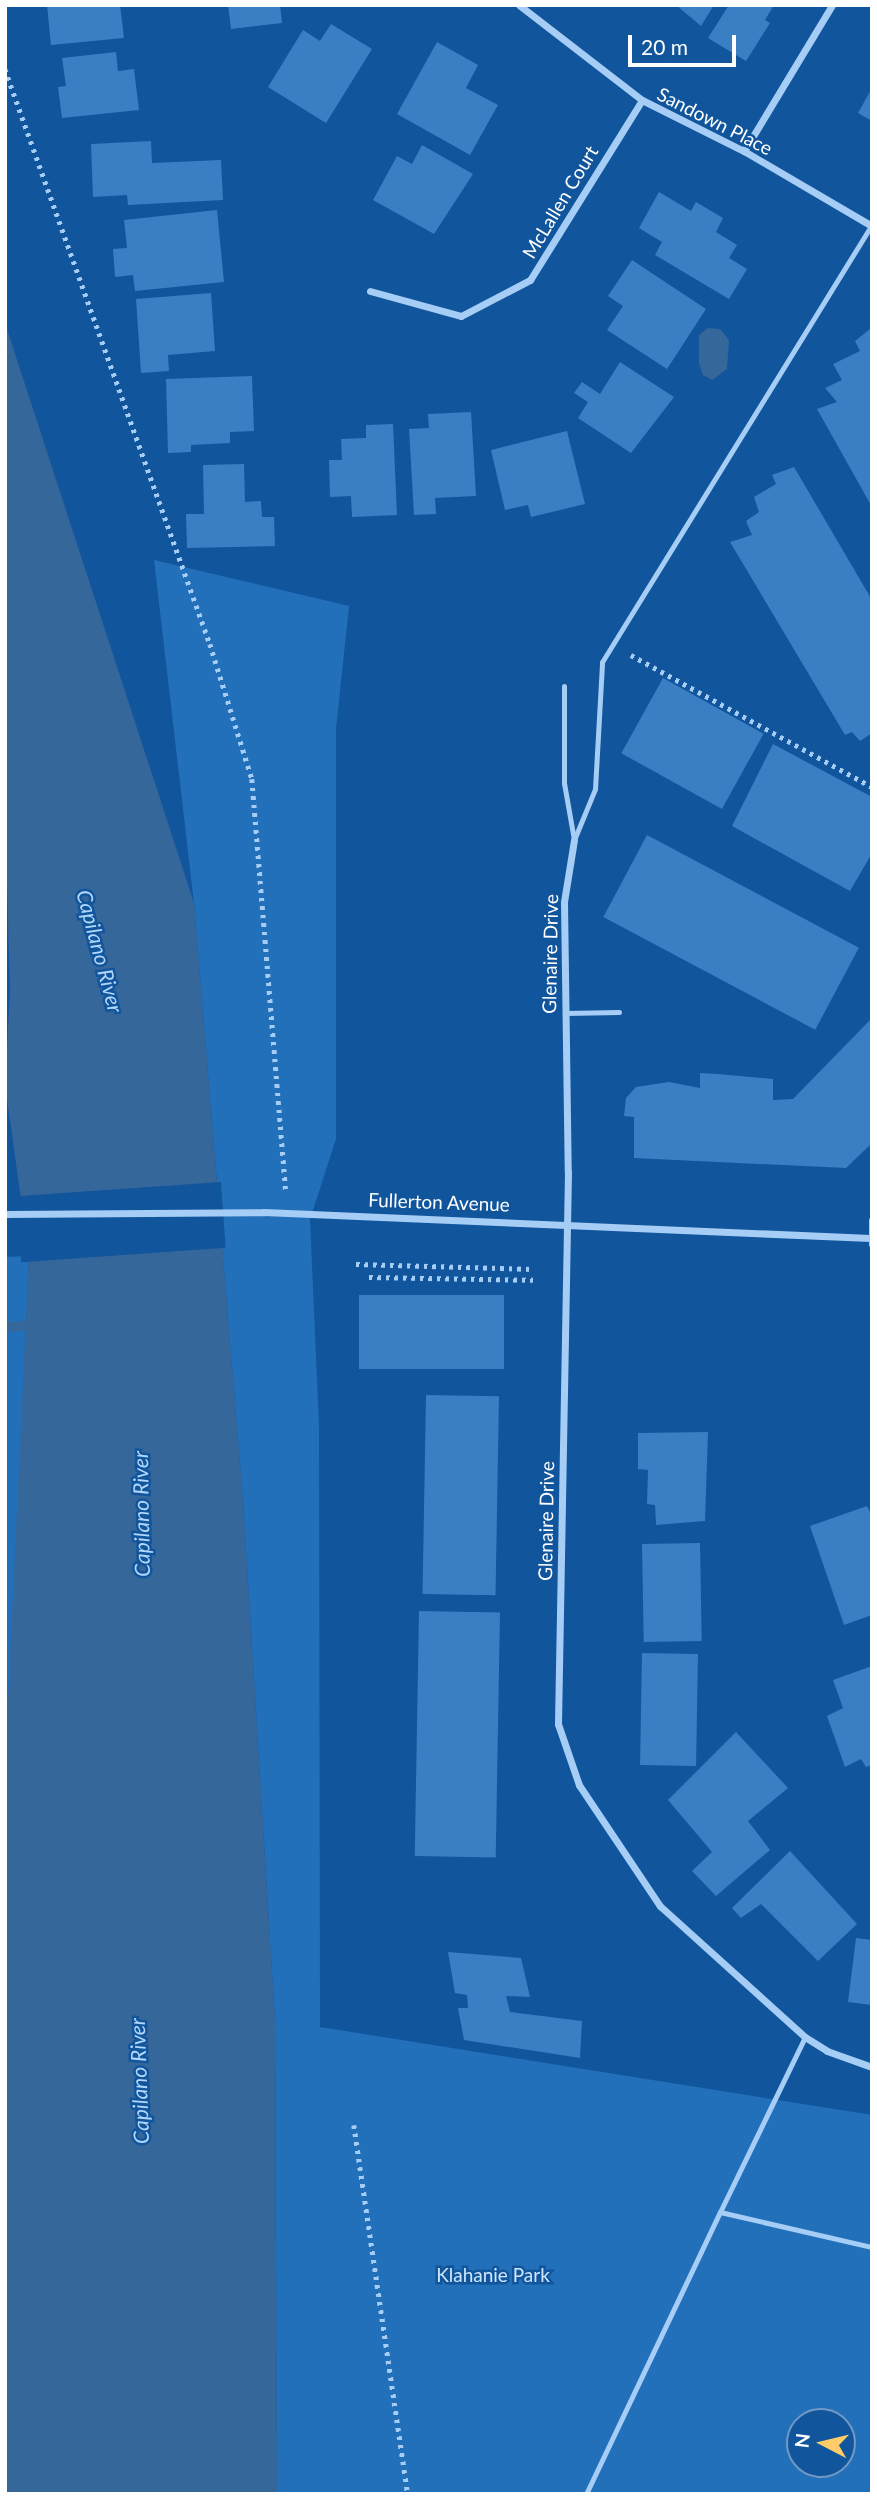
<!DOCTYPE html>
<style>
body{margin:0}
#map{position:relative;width:877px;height:2499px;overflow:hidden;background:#11559c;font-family:Lato,sans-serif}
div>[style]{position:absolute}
.green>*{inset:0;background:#2370ba}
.water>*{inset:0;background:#36679a}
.pier>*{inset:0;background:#11559c;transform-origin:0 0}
.stream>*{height:10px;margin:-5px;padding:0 5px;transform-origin:5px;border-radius:5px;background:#36679a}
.building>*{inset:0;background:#3a7fc3;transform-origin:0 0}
.path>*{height:4.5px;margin-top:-2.25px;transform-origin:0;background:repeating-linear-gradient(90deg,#a5cdf5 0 3.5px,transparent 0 8.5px)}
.lane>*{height:5px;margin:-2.5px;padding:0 2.5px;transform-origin:2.5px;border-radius:2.5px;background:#a5cdf5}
.street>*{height:7px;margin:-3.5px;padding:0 3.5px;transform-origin:3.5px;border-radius:3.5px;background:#a5cdf5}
span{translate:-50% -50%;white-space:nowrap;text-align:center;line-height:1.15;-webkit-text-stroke:5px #11559c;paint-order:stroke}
.street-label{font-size:19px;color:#fff}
.park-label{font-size:19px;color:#cee6fe}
.water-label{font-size:21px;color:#b2d7fb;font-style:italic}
.frame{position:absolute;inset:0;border:7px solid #fff;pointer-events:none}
.north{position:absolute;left:786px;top:2408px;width:70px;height:70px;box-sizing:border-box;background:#11559c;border:2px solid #7099c4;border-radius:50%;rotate:277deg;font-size:19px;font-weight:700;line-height:28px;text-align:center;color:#fff}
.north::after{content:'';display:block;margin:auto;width:24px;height:32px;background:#ffcc69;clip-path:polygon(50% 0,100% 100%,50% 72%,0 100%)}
.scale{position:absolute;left:628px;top:35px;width:108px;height:32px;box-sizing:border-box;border:4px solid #fff;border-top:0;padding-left:9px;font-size:21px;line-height:24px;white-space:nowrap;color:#fff;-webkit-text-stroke:5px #11559c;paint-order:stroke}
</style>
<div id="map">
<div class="green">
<div style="clip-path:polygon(evenodd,154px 560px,349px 606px,336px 729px,336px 1139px,310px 1219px,319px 1425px,320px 2027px,872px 2115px,872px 2494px,277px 2494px,275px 2021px,243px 1501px,194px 903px,154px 560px,800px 2422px,842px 2422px,842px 2464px,800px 2464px,800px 2422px)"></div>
<div style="clip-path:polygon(29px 1256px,13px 1638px,5px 1764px,5px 1257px)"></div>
</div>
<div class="water">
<div style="clip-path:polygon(5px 323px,194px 903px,243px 1501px,275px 2021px,277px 2494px,5px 2494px,5px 1764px,29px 1256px,5px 1085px,10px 991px,5px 814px)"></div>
<div style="clip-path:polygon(708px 328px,720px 329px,729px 340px,727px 369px,712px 380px,703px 375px,699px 363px,699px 335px)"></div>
</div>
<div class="pier">
<div style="left:221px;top:1182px;width:66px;height:205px;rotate:86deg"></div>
</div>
<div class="stream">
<div style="left:5px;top:1327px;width:32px;rotate:-4deg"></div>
</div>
<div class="building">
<div style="clip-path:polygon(47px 5px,120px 5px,124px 38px,51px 45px)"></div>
<div style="clip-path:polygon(228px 5px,280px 5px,282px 23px,231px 29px)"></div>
<div style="clip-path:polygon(676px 5px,714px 5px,701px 26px)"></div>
<div style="clip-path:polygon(729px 5px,774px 5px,765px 20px,770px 23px,746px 61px,708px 38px)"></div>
<div style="clip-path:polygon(331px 24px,372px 49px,326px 123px,268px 87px,303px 30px,320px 41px)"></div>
<div style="clip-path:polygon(437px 42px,478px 65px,466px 88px,498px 105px,470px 155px,397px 114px)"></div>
<div style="clip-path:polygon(116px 52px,118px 71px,134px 69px,139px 110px,62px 118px,58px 87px,66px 86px,62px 58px)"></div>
<div style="clip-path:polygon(872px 88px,872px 121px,858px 113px)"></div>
<div style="clip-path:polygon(151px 141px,152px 163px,221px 160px,223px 200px,128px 205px,127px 195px,93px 197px,91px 144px)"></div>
<div style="clip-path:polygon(422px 145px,473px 174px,434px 234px,373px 200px,397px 156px,412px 164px)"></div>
<div style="clip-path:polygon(659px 192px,691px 211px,696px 202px,723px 218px,716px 232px,737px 245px,729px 258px,747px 269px,729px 299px,655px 255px,662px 242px,639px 228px)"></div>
<div style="clip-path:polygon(217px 210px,224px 282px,135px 291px,133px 275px,115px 277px,113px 249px,127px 248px,124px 220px)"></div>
<div style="clip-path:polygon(632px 260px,706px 309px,667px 369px,607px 330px,623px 306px,608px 296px)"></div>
<div style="clip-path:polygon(211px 293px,215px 351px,168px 355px,169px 371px,141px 373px,136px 299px)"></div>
<div style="clip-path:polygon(870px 329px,872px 333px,872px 507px,817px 409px,837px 402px,825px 388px,842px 380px,833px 364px,860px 351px,855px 341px)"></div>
<div style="clip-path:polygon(620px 362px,674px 397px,631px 453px,578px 418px,588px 402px,574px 393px,582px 382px,600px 394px)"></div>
<div style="clip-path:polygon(252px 376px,254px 431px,230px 432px,230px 443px,191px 445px,191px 452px,168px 453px,166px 379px)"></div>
<div style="clip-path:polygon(471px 412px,476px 496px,435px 498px,436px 514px,414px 515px,409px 429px,429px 428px,428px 414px)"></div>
<div style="clip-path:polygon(393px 424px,397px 515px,352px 517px,351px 496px,330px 497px,329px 460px,342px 460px,341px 439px,366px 438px,366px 425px)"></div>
<div style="clip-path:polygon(567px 431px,585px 504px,531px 517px,528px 505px,505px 510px,491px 450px)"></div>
<div style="clip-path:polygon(244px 464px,245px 502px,261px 501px,262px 517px,274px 517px,275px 546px,187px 548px,186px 514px,204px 514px,203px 465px)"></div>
<div style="clip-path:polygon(794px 467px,872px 600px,872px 733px,860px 741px,852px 732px,845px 735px,730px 542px,752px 535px,746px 521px,759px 512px,754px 497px,776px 484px,772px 475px)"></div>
<div style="left:663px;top:678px;width:115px;height:86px;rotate:29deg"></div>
<div style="clip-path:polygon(773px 744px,872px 797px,872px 853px,850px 891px,732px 826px)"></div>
<div style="left:647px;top:835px;width:240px;height:93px;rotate:28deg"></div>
<div style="clip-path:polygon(872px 1018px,872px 1143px,846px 1168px,634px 1158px,634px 1117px,624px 1116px,626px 1098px,636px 1087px,669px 1082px,700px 1088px,700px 1073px,718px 1074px,773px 1079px,773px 1100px,793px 1099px)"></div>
<div style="left:359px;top:1295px;width:145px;height:74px"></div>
<div style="left:426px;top:1395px;width:73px;height:199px;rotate:1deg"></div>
<div style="clip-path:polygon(708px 1432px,705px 1521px,656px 1525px,655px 1505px,647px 1504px,648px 1470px,638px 1469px,638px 1433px)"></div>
<div style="clip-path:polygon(867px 1506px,872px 1516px,872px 1615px,844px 1625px,810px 1526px)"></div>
<div style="left:700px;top:1543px;width:98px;height:58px;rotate:89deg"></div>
<div style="left:419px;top:1611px;width:81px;height:245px;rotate:1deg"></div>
<div style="left:642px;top:1653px;width:56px;height:112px;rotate:1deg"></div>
<div style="clip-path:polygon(872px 1666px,872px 1765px,866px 1767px,861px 1759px,845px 1767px,827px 1716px,843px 1708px,833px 1680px)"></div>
<div style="clip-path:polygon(736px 1732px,788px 1788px,748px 1821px,770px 1850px,716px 1896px,692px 1871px,712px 1852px,668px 1800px)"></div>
<div style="clip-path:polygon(790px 1851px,857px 1924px,818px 1961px,761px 1904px,741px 1918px,732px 1908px)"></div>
<div style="clip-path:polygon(856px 1938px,872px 1940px,872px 2005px,848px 2002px)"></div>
<div style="clip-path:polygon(448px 1952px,521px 1958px,530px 1997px,506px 1996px,510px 2012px,582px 2021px,580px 2058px,464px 2040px,458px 2008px,468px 2008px,467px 1995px,455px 1993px)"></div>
</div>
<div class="path">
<div style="left:5px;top:69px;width:610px;rotate:70.38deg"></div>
<div style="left:210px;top:644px;width:141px;rotate:72.7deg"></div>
<div style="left:252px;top:779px;width:413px;rotate:85.3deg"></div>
<div style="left:631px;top:655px;width:275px;rotate:28.7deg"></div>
<div style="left:356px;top:1264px;width:177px;rotate:1.6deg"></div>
<div style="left:369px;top:1277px;width:164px;rotate:1deg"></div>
<div style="left:354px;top:2125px;width:373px;rotate:81.7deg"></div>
</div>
<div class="lane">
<div style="left:564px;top:686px;width:97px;rotate:90deg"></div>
<div style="left:564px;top:783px;width:58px;rotate:80deg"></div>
<div style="left:574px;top:840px;width:55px;rotate:-67.6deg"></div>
<div style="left:595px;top:789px;width:127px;rotate:-86.8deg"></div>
<div style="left:602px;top:662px;width:512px;rotate:-58.33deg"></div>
<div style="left:565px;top:1013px;width:54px;rotate:-1.1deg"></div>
<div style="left:720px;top:2212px;width:195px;rotate:-64.1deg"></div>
<div style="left:586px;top:2494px;width:312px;rotate:-64.6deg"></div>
<div style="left:720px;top:2212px;width:156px;rotate:13deg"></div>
</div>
<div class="street">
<div style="left:519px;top:5px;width:155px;rotate:37.7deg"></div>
<div style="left:642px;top:100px;width:114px;rotate:26.6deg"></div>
<div style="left:744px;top:151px;width:148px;rotate:30.4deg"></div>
<div style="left:744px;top:151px;width:170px;rotate:-58.9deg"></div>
<div style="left:370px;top:291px;width:94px;rotate:15.4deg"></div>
<div style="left:461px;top:316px;width:78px;rotate:-27.6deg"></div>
<div style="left:530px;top:280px;width:212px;rotate:-58.1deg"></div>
<div style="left:574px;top:840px;width:63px;rotate:99.2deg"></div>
<div style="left:564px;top:902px;width:270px;rotate:89.2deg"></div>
<div style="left:568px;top:1172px;width:552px;rotate:91.04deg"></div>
<div style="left:558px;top:1724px;width:65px;rotate:71deg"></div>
<div style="left:579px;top:1785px;width:146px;rotate:56.2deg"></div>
<div style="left:660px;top:1906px;width:195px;rotate:42.1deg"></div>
<div style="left:805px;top:2037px;width:26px;rotate:32deg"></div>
<div style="left:827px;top:2051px;width:48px;rotate:19.6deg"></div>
<div style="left:5px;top:1214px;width:259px;rotate:-0.4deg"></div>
<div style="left:264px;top:1212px;width:607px;rotate:2.46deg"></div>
<div style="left:872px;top:1220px;width:24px;rotate:90deg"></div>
</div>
<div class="street-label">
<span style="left:715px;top:121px;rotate:27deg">Sandown Place</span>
<span style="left:560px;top:202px;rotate:-59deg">McLallen Court</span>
<span style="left:550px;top:954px;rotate:-89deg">Glenaire Drive</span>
<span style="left:439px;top:1202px;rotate:2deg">Fullerton Avenue</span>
<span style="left:546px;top:1521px;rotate:-89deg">Glenaire Drive</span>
</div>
<div class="park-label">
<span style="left:493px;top:2275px">Klahanie Park</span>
</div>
<div class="water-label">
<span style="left:100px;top:951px;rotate:75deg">Capilano River</span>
<span style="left:141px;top:1514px;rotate:-91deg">Capilano River</span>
<span style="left:139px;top:2081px;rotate:-92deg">Capilano River</span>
</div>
<div class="frame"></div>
<div class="north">N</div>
<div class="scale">20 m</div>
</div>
